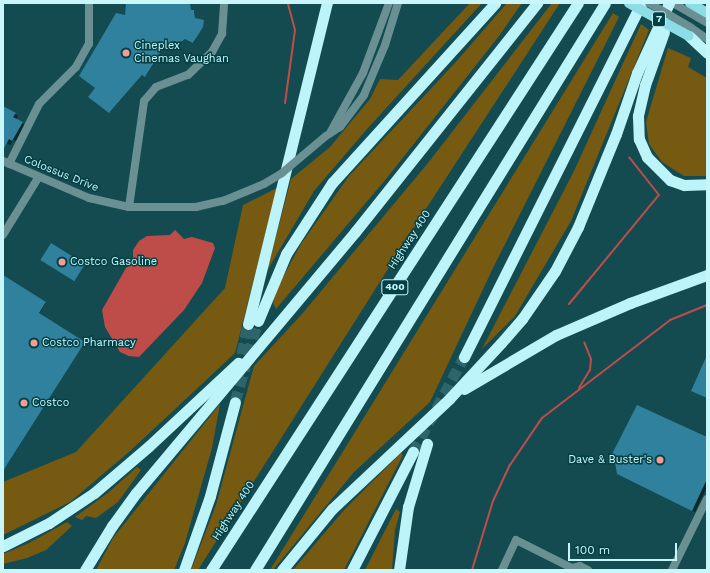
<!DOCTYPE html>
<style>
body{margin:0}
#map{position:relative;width:710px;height:573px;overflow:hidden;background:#134b50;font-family:"Work Sans",sans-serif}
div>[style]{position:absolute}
.green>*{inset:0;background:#775a12}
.water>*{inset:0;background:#be4d4a}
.shadow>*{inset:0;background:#0007}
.stream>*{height:2px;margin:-1px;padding:0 1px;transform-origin:1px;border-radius:1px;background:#be4d4a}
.building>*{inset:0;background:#30819d;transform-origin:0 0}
.highway-tunnel>*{height:11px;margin-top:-5.5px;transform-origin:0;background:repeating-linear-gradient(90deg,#2e656a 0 11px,transparent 0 16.5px)}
.minor>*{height:8px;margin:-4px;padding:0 4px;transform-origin:4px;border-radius:4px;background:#6a9094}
.major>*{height:10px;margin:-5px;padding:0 5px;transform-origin:5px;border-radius:5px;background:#8cdde6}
.highway>*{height:11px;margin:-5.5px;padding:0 5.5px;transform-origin:5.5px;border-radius:5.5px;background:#bdf4fa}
.minor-bridge>*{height:8px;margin:-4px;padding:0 4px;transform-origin:4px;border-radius:4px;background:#6a9094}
.major-bridge>*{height:10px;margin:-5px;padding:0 5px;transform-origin:5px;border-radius:5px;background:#8cdde6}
.dots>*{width:11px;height:11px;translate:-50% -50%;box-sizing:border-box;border:2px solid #034045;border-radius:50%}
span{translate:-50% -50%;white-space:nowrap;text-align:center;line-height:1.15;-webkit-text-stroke:3px #034045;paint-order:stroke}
.shield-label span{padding:1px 3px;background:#034045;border:1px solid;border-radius:3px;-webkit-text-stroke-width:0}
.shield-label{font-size:10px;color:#c9f6fb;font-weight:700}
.poi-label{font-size:11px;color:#c9f6fb}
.left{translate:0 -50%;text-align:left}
.right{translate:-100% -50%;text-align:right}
.street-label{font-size:11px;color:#c9f6fb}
.frame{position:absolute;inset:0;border:4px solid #c9f6fb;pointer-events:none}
.scale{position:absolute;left:568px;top:543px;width:109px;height:18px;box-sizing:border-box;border:2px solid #c9f6fb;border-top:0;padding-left:5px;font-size:12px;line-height:14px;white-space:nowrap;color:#c9f6fb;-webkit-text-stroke:3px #034045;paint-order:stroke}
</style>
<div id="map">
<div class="green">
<div style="clip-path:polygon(470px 3px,482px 3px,367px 129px,314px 191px,267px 271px,291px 179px,330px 147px,370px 99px,380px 79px,398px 80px)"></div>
<div style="clip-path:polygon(507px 3px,522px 3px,499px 36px,386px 179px,276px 309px,273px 303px,278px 286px,301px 244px,349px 176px,455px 63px)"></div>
<div style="clip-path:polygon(552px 3px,560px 3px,422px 215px,198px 570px,191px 570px,216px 505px,254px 366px,302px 314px,428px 163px)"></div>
<div style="clip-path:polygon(613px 13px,619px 17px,493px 268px,430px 402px,354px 472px,273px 570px,270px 570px)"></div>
<div style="clip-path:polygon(641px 24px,649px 30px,571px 221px,515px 316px,482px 349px,574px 171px)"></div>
<div style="clip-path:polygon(668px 48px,691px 58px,688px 67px,707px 78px,707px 175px,705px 176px,684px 176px,662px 162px,649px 144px,646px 122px)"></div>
<div style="clip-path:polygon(277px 188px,235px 353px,130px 451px,70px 502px,3px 535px,3px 482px,76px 452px,225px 288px,243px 205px)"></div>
<div style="clip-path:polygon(220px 404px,212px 448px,185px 543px,174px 570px,96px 570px,113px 538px)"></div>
<div style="clip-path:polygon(401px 453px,403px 455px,344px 570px,293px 570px,344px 510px)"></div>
<div style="clip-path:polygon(137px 467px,141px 470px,118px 502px,96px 518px,86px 516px,82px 520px,75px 517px,109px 492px)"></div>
<div style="clip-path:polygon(396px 509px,400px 512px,395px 530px,392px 570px,365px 570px)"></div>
<div style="clip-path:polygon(67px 522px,72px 526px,46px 550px,27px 558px,3px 564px,3px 554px,29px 543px)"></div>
</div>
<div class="water">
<div style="clip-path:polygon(175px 230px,184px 239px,192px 237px,213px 243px,215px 248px,202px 283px,184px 310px,139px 357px,129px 356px,120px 352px,105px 327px,102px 310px,126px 268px,133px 262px,133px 250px,139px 241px,147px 236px,170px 235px)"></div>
</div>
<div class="shadow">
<div style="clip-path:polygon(128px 3px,189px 3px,191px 11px,195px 12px,195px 19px,204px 21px,194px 43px,186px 38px,179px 45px,176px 41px,165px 45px,146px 76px,143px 74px,110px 112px,96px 87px,125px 16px)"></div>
<div style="clip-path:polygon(3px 107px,18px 116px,16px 119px,25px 125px,16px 141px,13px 140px,10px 145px,3px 141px)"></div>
<div style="clip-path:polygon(3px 276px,46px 303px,39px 314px,84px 343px,7px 465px,3px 463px)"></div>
<div style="clip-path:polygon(707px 438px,707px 487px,695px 512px,621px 475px,616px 461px)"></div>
</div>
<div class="stream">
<div style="left:285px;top:103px;width:74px;rotate:-82.2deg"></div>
<div style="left:295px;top:30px;width:28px;rotate:-105deg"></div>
<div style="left:569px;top:304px;width:141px;rotate:-50.5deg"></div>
<div style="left:659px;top:195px;width:48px;rotate:-128.3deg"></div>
<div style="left:579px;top:388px;width:21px;rotate:-59deg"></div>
<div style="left:590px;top:370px;width:11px;rotate:-85deg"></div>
<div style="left:591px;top:359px;width:18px;rotate:-112deg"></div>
<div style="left:472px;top:570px;width:72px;rotate:-73.1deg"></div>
<div style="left:493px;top:501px;width:40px;rotate:-65deg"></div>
<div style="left:510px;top:465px;width:57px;rotate:-55.8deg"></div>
<div style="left:542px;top:418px;width:161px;rotate:-37.4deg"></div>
<div style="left:670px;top:320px;width:40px;rotate:-22deg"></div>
</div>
<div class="building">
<div style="clip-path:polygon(126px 3px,190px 3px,191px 10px,194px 10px,195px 18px,204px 20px,203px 27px,193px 43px,185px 39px,178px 45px,175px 41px,165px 45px,145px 77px,142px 75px,109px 113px,88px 97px,95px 88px,79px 76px,116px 13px,125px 15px)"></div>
<div style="clip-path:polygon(3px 106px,16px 113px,13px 117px,23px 122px,12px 141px,9px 139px,3px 150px)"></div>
<div style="left:51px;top:243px;width:40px;height:20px;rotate:32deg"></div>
<div style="clip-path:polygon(3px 275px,46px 302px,39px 313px,85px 342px,3px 471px)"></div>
<div style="clip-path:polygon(707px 355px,707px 398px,691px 391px)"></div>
<div style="clip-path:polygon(637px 405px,707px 437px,707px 479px,692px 511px,617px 474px,615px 462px,610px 458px)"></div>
</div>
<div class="highway-tunnel">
<div style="left:242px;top:354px;width:31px;rotate:-79deg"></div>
<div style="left:235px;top:402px;width:84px;rotate:-74.1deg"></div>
<div style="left:413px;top:452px;width:108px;rotate:-61.8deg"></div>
</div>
<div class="minor">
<div style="left:673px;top:3px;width:39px;rotate:30deg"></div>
<div style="left:690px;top:27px;width:21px;rotate:35deg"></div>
<div style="left:330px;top:133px;width:68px;rotate:-61.2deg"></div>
<div style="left:363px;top:73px;width:75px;rotate:-69.6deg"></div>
<div style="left:326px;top:136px;width:17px;rotate:-33deg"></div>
<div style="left:340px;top:127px;width:40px;rotate:-53deg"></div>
<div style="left:364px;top:95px;width:54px;rotate:-67.2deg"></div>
<div style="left:385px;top:45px;width:44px;rotate:-72.8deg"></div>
<div style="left:3px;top:161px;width:94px;rotate:23.3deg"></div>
<div style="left:89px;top:198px;width:41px;rotate:12.7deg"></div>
<div style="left:129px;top:207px;width:67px"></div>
<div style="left:196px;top:207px;width:28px;rotate:-13deg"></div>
<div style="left:223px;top:201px;width:44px;rotate:-22.5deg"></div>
<div style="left:9px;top:164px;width:67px;rotate:-63.4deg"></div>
<div style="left:39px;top:104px;width:52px;rotate:-45deg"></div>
<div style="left:76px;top:67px;width:26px;rotate:-61deg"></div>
<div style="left:89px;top:44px;width:41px;rotate:-90deg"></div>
<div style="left:129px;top:207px;width:107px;rotate:-81.9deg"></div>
<div style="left:144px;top:101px;width:18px;rotate:-49deg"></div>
<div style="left:156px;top:87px;width:34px;rotate:-21deg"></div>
<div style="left:188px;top:75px;width:33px;rotate:-44deg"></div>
<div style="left:212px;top:52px;width:21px;rotate:-61deg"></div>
<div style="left:222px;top:34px;width:31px;rotate:-86deg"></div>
<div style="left:3px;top:235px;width:67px;rotate:-58.4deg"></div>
<div style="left:502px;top:570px;width:33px;rotate:-65deg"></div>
<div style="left:516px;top:540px;width:63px;rotate:26.6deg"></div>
<div style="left:572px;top:568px;width:8px;rotate:-14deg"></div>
<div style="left:580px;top:566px;width:9px;rotate:27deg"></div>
<div style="left:672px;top:570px;width:79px;rotate:-63.8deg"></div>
</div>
<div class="major">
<div style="left:690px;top:3px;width:20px;rotate:30deg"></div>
</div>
<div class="highway">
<div style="left:664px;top:32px;width:56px;rotate:109.7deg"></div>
<div style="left:645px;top:85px;width:32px;rotate:103deg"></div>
<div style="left:638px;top:116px;width:23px;rotate:88deg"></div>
<div style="left:639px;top:139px;width:20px;rotate:66deg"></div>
<div style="left:647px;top:157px;width:33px;rotate:45deg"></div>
<div style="left:670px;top:180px;width:15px;rotate:20deg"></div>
<div style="left:684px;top:185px;width:23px;rotate:-2deg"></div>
<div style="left:689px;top:36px;width:25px;rotate:43deg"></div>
<div style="left:258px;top:321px;width:73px;rotate:-67.3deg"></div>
<div style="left:286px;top:254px;width:85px;rotate:-57.1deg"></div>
<div style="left:332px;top:183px;width:243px;rotate:-47.8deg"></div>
<div style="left:248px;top:324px;width:331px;rotate:-76.2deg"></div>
<div style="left:464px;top:357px;width:396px;rotate:-63.4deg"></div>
<div style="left:464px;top:389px;width:107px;rotate:-30.4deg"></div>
<div style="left:556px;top:335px;width:81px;rotate:-23.4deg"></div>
<div style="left:630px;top:303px;width:82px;rotate:-20deg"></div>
<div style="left:3px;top:546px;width:51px;rotate:-26.6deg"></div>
<div style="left:49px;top:523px;width:54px;rotate:-33.7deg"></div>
<div style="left:94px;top:493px;width:72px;rotate:-40.5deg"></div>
<div style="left:149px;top:446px;width:122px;rotate:-43deg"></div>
<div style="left:85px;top:570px;width:52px;rotate:-58.5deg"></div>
<div style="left:112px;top:526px;width:41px;rotate:-54deg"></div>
<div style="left:136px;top:493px;width:341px;rotate:-50deg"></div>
<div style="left:355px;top:232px;width:293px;rotate:-51.5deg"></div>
<div style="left:184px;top:570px;width:78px;rotate:-70.6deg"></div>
<div style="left:210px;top:496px;width:97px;rotate:-75.1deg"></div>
<div style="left:211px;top:570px;width:675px;rotate:-57.09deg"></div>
<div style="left:255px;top:570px;width:666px;rotate:-58.31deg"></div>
<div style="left:282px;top:570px;width:79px;rotate:-50.7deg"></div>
<div style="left:332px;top:509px;width:161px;rotate:-43.2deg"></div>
<div style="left:449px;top:399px;width:76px;rotate:-47.1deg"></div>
<div style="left:501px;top:343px;width:32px;rotate:-49deg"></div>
<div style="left:522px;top:319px;width:58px;rotate:-55.5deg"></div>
<div style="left:555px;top:271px;width:50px;rotate:-62.4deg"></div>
<div style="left:578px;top:227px;width:100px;rotate:-67.8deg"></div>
<div style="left:616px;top:134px;width:65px;rotate:-71deg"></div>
<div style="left:637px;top:73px;width:77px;rotate:-65.4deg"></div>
<div style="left:352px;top:570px;width:133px;rotate:-62.7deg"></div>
<div style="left:399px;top:570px;width:64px;rotate:-81.9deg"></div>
<div style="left:408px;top:507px;width:66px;rotate:-73.2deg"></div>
</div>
<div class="minor-bridge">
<div style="left:649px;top:3px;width:48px;rotate:30.3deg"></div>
<div style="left:264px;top:184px;width:21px;rotate:-31deg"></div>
<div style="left:282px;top:173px;width:57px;rotate:-40.1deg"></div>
</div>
<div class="major-bridge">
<div style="left:629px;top:3px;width:68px;rotate:28.8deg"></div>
</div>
<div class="dots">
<div style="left:126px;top:53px;background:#f59c95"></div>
<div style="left:62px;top:262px;background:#f59c95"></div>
<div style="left:34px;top:343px;background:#f59c95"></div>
<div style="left:24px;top:403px;background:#f59c95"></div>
<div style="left:660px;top:460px;background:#f59c95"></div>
</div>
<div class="shield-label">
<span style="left:659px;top:19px">7</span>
<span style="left:395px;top:287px">400</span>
</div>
<div class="poi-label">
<span class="left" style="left:134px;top:53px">Cineplex<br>Cinemas Vaughan</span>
<span class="left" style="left:70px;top:262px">Costco Gasoline</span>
<span class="left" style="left:42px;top:343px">Costco Pharmacy</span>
<span class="left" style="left:32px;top:403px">Costco</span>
<span class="right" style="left:652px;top:460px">Dave &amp; Buster's</span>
</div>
<div class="street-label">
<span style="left:61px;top:174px;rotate:22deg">Colossus Drive</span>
<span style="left:410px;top:240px;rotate:-57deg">Highway 400</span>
<span style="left:234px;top:511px;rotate:-57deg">Highway 400</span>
</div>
<div class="frame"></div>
<div class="scale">100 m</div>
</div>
